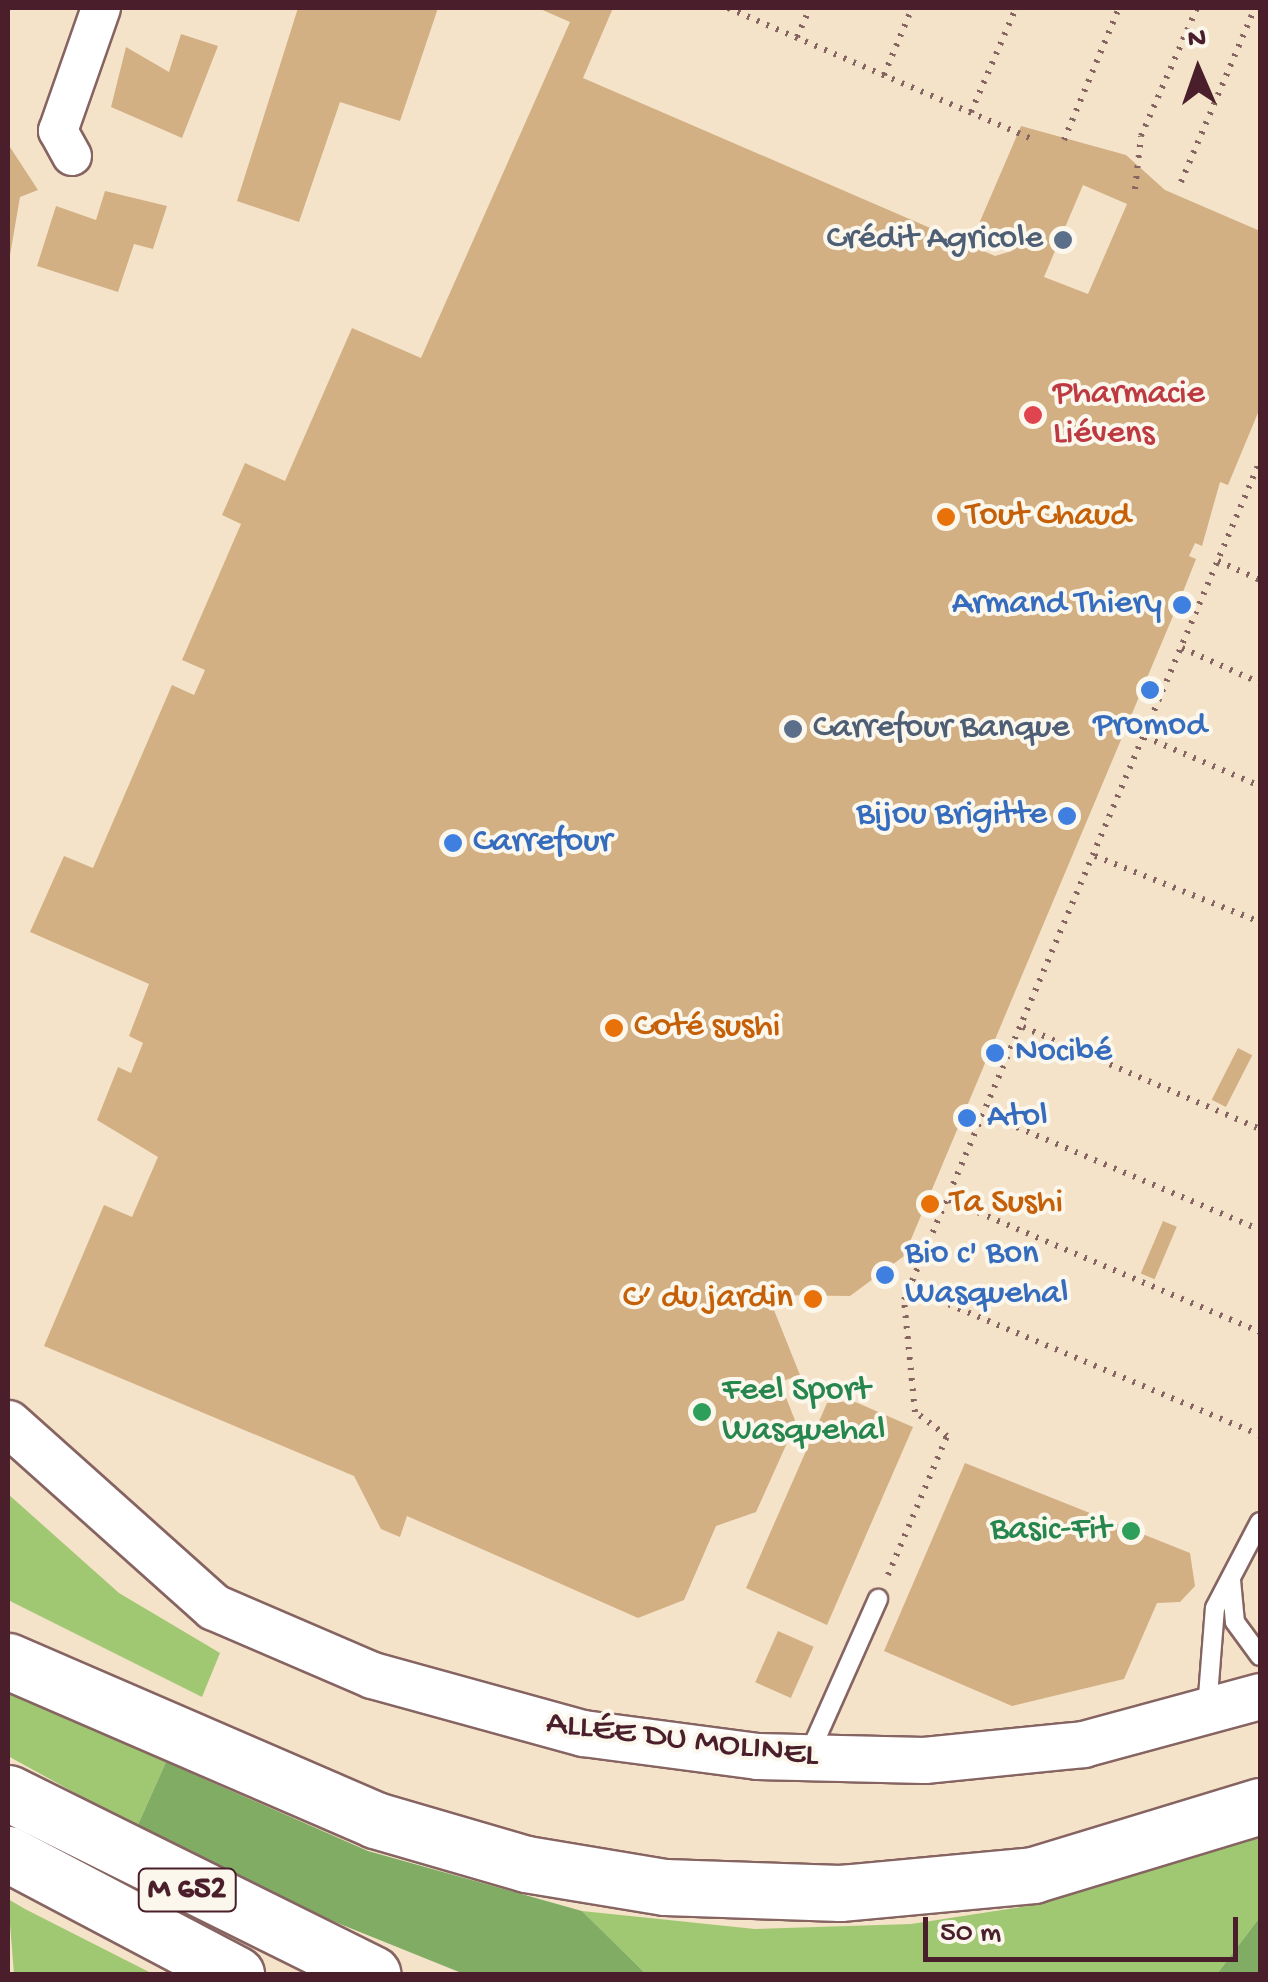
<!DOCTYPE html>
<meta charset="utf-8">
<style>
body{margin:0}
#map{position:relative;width:1268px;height:1982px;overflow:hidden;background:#f5e3c9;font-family:"Gochi Hand",sans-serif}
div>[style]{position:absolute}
.green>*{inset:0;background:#a0c772}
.forest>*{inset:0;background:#80ac64}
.building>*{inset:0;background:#d2b084;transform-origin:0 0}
.path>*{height:6px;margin-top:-3px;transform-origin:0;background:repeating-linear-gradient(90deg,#866462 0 2.5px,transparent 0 10.5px)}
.roads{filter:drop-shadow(2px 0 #866462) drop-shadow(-2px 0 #866462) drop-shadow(0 2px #866462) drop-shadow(0 -2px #866462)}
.service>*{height:18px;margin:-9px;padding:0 9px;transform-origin:9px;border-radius:9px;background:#fff}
.minor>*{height:38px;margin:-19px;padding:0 19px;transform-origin:19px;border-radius:19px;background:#fff}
.tertiary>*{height:45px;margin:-22.5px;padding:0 22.5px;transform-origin:22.5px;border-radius:22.5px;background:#fff}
.trunk>*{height:55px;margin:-27.5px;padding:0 27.5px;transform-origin:27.5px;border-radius:27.5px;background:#fff}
.dots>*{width:28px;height:28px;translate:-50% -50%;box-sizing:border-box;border:5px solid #fbf7ec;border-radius:50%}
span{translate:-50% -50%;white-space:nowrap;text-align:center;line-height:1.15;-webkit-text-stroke:8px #fbf7ec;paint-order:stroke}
.shield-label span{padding:2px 8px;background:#fbf7ec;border:2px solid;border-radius:8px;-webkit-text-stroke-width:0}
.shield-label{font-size:32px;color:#4a1f2b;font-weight:700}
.service-label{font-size:35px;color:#4e5e75}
.right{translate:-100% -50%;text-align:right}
.left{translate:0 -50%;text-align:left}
.health-label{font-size:35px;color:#be3a42}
.food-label{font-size:35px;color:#c56008}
.shop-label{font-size:35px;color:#366cbe}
.leisure-label{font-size:35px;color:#27864d}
.street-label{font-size:35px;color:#4a1f2b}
.frame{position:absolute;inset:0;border:10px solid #4a1f2b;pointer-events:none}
.north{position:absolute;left:1148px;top:20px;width:100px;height:100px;-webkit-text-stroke:8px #fbf7ec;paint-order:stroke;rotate:358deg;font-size:28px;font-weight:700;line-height:40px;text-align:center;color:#4a1f2b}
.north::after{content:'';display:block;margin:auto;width:35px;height:45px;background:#4a1f2b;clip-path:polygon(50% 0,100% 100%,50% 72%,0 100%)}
.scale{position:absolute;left:923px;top:1917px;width:315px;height:45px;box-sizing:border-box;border:5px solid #4a1f2b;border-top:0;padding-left:12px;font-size:30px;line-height:35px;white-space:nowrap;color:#4a1f2b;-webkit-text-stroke:8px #fbf7ec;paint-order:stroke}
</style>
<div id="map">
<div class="green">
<div style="clip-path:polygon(8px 1494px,119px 1593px,220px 1653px,202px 1697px,8px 1600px)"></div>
<div style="clip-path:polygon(8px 1688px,166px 1762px,137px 1827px,8px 1756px)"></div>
<div style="clip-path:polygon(1260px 1834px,1260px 1917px,1217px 1974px,646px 1974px,582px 1911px,755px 1929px,911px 1924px,1034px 1905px)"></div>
<div style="clip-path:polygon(8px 1899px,25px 1909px,153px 1974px,14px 1974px)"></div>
</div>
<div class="forest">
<div style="clip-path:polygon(166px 1762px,368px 1851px,582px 1911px,646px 1974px,464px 1974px,288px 1903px,137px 1827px)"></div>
<div style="clip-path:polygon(1260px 1917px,1260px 1974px,1217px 1974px)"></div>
</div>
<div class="building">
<div style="clip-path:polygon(298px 8px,438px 8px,400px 121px,340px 102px,299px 222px,237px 201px)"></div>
<div style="clip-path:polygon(evenodd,538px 8px,613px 8px,583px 78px,995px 256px,1012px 251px,978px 226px,1021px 126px,1126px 155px,1165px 190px,1260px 231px,1260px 408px,1228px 485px,1220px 482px,1202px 546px,1195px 543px,1189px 556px,1196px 559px,1181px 597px,904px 1256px,850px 1296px,768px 1295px,800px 1375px,780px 1382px,796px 1423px,756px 1512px,716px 1526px,684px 1600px,638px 1618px,407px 1516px,400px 1537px,381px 1529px,354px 1476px,44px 1346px,104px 1205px,132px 1217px,158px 1157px,97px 1120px,118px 1067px,131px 1073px,143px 1043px,129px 1036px,149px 984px,30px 932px,64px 856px,93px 868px,172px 685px,194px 695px,205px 670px,182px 660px,241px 524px,222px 515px,245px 463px,285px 481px,352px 328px,421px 358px,570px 22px,538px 8px,1083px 185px,1127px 204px,1088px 294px,1044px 277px,1083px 185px)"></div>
<div style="clip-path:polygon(181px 34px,218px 46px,182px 138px,111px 107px,126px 47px,169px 72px)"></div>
<div style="clip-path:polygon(8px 144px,38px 190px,20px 197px,8px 267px)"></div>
<div style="clip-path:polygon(105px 191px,167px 206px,153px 249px,134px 244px,118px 292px,37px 266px,56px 206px,96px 220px)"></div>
<div style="left:1238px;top:1048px;width:16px;height:58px;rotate:27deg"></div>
<div style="left:1163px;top:1221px;width:15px;height:57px;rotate:23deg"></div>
<div style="clip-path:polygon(853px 1401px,913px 1427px,827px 1625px,746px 1588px,827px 1403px)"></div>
<div style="clip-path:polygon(965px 1463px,1190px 1553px,1195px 1586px,1180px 1602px,1157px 1603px,1124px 1679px,1012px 1706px,884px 1651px)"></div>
<div style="left:778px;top:1631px;width:39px;height:56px;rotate:24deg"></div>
</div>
<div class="path">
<div style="left:728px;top:8px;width:329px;rotate:23.3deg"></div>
<div style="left:797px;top:37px;width:32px;rotate:-66deg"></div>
<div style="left:884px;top:75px;width:73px;rotate:-67.3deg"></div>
<div style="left:971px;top:112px;width:113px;rotate:-66.6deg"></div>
<div style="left:1064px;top:140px;width:143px;rotate:-67.4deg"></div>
<div style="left:1181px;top:182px;width:189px;rotate:-67deg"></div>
<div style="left:1135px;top:189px;width:53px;rotate:-83.5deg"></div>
<div style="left:1141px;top:136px;width:140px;rotate:-66.4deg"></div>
<div style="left:1218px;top:561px;width:46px;rotate:24.3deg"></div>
<div style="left:1182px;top:648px;width:85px;rotate:24.2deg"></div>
<div style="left:1145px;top:737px;width:125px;rotate:23.1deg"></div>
<div style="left:1095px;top:856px;width:178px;rotate:21.8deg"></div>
<div style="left:1023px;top:1027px;width:258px;rotate:23.3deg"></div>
<div style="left:988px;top:1115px;width:295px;rotate:22.9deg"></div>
<div style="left:949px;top:1200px;width:338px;rotate:23deg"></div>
<div style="left:910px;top:1288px;width:380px;rotate:22.8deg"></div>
<div style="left:888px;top:1575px;width:151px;rotate:-67deg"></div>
<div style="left:947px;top:1436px;width:40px;rotate:-143deg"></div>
<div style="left:915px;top:1412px;width:113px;rotate:-95.6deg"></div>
<div style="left:904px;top:1300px;width:911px;rotate:-67.01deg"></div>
</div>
<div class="roads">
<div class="service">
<div style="left:1231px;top:1580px;width:42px;rotate:84.6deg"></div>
<div style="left:1235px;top:1622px;width:42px;rotate:53.7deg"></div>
<div style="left:1207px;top:1709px;width:101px;rotate:-85.5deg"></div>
<div style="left:1215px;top:1608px;width:97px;rotate:-62.4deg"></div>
<div style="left:809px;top:1754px;width:170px;rotate:-66deg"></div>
</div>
<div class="minor">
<div style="left:72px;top:156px;width:29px;rotate:-119deg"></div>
<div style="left:58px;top:131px;width:130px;rotate:-70.7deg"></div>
</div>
<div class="tertiary">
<div style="left:8px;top:1423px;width:276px;rotate:41.8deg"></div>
<div style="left:214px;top:1607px;width:172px;rotate:23.3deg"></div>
<div style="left:372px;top:1675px;width:219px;rotate:15.4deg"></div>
<div style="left:583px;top:1733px;width:176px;rotate:7.5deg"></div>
<div style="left:757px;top:1756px;width:167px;rotate:1.4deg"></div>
<div style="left:924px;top:1760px;width:160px;rotate:-5.7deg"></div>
<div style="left:1083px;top:1744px;width:183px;rotate:-15.2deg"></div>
</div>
<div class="trunk">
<div style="left:8px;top:1661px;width:400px;rotate:23.4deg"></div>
<div style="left:375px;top:1820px;width:157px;rotate:16.2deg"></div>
<div style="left:526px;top:1864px;width:141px;rotate:9.4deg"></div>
<div style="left:665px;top:1887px;width:175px;rotate:2deg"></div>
<div style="left:840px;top:1893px;width:194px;rotate:-5.3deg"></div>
<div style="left:1033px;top:1875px;width:237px;rotate:-16.9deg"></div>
<div style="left:8px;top:1793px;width:407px;rotate:26.4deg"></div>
<div style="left:8px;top:1854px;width:258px;rotate:27.8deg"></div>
</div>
</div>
<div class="dots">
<div style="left:1063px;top:240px;background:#5c6f8a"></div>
<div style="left:1033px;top:415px;background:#e0444e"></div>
<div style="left:946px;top:517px;background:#e8710a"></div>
<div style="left:1182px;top:605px;background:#3f7fe0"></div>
<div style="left:1150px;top:690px;background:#3f7fe0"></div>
<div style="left:793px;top:729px;background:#5c6f8a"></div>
<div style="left:1067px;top:816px;background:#3f7fe0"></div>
<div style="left:453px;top:843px;background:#3f7fe0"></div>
<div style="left:614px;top:1028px;background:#e8710a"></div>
<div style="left:995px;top:1053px;background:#3f7fe0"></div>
<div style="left:967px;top:1118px;background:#3f7fe0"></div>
<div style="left:930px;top:1204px;background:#e8710a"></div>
<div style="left:885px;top:1275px;background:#3f7fe0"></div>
<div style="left:813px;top:1299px;background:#e8710a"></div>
<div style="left:702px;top:1412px;background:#2e9e5b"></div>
<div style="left:1131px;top:1531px;background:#2e9e5b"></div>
</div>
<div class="shield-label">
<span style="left:187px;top:1890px">M 652</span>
</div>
<div class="service-label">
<span class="right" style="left:1043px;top:240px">Crédit Agricole</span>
<span class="left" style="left:813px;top:729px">Carrefour Banque</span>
</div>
<div class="health-label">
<span class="left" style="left:1053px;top:415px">Pharmacie<br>Liévens</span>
</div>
<div class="food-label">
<span class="left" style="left:966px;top:517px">Tout Chaud</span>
<span class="left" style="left:634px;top:1028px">Coté sushi</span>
<span class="left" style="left:950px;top:1204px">Ta Sushi</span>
<span class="right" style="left:793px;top:1299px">C’ du jardin</span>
</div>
<div class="shop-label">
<span class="right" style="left:1162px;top:605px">Armand Thiery</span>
<span style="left:1150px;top:727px">Promod</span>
<span class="right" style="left:1047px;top:816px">Bijou Brigitte</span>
<span class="left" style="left:473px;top:843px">Carrefour</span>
<span class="left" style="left:1015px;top:1053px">Nocibé</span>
<span class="left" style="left:987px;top:1118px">Atol</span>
<span class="left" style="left:905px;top:1275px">Bio c' Bon<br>Wasquehal</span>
</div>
<div class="leisure-label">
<span class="left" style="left:722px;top:1412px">Feel Sport<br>Wasquehal</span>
<span class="right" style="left:1111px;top:1531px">Basic-Fit</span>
</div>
<div class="street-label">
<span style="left:682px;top:1741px;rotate:7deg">ALLÉE DU MOLINEL</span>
</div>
<div class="frame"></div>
<div class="north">N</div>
<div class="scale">50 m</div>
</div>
